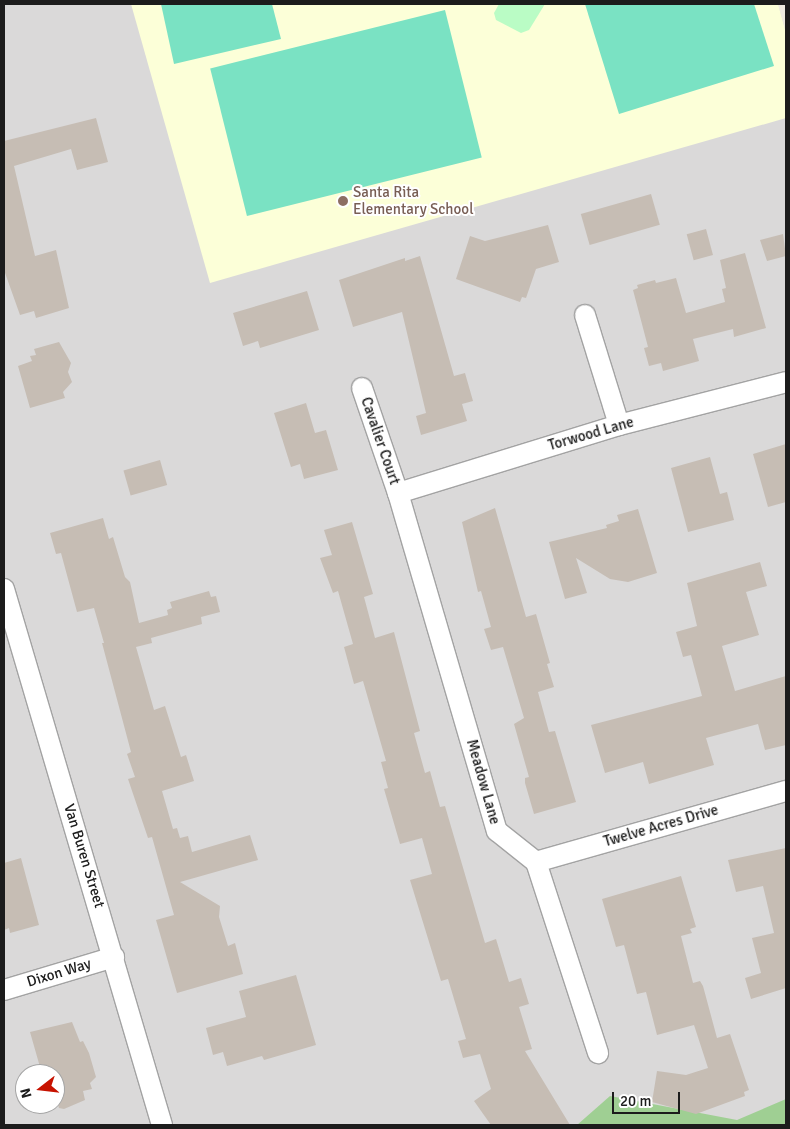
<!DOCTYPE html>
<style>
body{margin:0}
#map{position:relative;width:790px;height:1129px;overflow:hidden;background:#eeebe0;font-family:Signika,sans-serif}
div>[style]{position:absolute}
.residential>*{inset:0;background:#dad9d9}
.education>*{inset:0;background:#fcffd8}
.forest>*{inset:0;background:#9fcf93}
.park>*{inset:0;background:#bafcc5}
.pitch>*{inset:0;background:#7ae2c3;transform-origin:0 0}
.building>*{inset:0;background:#c6bdb4;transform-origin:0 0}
.roads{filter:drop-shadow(1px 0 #a3a3a3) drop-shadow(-1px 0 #a3a3a3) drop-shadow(0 1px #a3a3a3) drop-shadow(0 -1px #a3a3a3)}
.minor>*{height:20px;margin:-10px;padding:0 10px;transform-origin:10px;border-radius:10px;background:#fff}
.dots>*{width:14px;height:14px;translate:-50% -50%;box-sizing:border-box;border:2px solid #fff;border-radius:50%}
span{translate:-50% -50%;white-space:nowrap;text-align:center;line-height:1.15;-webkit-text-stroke:4px #fff;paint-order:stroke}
.education-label{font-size:15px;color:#785e54}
.left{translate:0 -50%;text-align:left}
.street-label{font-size:15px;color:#1c1c1c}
.frame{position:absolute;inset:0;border:5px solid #1c1c1c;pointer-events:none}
.north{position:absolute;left:15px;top:1064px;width:50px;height:50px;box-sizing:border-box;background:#fff;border:1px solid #a4a4a4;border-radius:50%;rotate:254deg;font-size:14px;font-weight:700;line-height:20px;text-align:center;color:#1c1c1c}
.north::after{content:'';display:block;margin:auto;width:18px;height:22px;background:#c71200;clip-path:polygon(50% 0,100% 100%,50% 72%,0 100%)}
.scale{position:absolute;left:612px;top:1092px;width:68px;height:22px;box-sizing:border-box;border:2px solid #1c1c1c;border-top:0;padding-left:6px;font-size:15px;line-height:18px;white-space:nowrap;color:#1c1c1c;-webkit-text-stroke:4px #fff;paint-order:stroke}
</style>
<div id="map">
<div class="residential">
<div style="clip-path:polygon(evenodd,4px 4px,778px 4px,786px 33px,786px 1125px,4px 1125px,4px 4px,25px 1074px,55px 1074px,55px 1104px,25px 1104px,25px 1074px)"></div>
</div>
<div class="education">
<div style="clip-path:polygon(131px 4px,778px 4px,786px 33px,786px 118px,210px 283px)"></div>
</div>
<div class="forest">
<div style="clip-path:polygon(610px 1096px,737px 1120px,786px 1099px,786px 1125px,577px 1125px)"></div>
</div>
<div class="park">
<div style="clip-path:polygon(499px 4px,545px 4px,529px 30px,521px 33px,496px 20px,494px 13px)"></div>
</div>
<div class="pitch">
<div style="clip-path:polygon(161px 4px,272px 4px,281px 39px,174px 64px)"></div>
<div style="clip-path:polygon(585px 4px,754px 4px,774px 66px,619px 114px)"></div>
<div style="left:445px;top:10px;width:152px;height:242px;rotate:76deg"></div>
</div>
<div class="building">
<div style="clip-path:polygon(96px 118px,108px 162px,77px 170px,71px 149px,14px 166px,35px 256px,56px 250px,69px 308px,36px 318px,34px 311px,20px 315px,4px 270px,4px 141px)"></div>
<div style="left:651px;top:194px;width:32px;height:73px;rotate:74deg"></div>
<div style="clip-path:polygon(548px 225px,559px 262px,536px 269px,526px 298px,522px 297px,520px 302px,456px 279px,470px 236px,485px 241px)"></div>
<div style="left:706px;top:229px;width:27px;height:20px;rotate:75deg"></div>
<div style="clip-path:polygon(783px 234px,786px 256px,767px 261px,760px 240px)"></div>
<div style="clip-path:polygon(745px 253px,766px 328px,734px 337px,733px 329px,693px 339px,699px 361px,663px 371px,661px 363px,649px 366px,644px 348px,648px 347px,633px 290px,638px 288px,637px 285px,655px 280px,656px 283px,676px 278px,686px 313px,725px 302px,722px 289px,726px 288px,720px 260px)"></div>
<div style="clip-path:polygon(420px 256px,454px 376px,465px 373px,473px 401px,462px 404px,467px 421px,421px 435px,416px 416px,426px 413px,402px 312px,353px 327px,339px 280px,405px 258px,405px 261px)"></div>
<div style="clip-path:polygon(307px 291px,319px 330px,260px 348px,258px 341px,243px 346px,233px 313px)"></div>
<div style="clip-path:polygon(59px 342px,71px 363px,68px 372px,72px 382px,63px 392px,65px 398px,30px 408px,18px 366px,32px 361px,30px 356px,36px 355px,34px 349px)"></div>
<div style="clip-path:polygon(306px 403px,315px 433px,326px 430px,338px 470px,304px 479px,300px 464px,291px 467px,274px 413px)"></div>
<div style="clip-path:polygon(786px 444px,786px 502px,768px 507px,753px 454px)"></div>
<div style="clip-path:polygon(710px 457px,720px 494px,727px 492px,734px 520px,688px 532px,671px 468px)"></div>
<div style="left:160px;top:460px;width:26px;height:38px;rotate:74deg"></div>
<div style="clip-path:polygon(495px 508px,526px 617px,536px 614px,550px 663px,547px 664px,554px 687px,538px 692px,549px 732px,555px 731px,576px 802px,534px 814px,525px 783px,525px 778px,529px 777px,514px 724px,524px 718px,503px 647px,491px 650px,484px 629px,491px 627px,481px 591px,478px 592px,462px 522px)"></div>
<div style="clip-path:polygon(638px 509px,657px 573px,628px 582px,610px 579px,576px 558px,587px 593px,565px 599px,549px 542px,607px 528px,606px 525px,619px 521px,617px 515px)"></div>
<div style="clip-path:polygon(103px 518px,109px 539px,113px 537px,125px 577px,130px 582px,139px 623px,168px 615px,167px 610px,172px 608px,170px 602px,209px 591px,211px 597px,216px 596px,220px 612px,201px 617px,202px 624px,151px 638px,152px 643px,136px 647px,154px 710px,165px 706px,181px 757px,186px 755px,194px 781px,162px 791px,173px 829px,177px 828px,180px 838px,188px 836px,192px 852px,250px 835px,258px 860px,180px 882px,220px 906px,219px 917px,228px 946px,235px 943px,243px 974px,177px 993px,156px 920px,174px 915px,152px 837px,148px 838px,128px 779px,135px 777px,127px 754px,131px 752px,102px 643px,104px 643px,94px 608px,77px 612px,61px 553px,56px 554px,50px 533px)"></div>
<div style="clip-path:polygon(352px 522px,373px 594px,364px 597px,375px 638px,394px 632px,420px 731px,414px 733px,425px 773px,430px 771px,440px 807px,445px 806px,485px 943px,496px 939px,509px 982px,521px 978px,529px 1004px,519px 1007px,532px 1049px,525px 1051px,570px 1125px,491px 1125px,474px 1101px,491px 1089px,480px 1054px,463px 1058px,458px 1041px,466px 1039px,448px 979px,441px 981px,410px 880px,432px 874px,422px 838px,400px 844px,384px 789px,388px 788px,381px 762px,386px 761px,363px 681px,354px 684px,344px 647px,353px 644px,338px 591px,333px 593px,320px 558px,332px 555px,324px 530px)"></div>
<div style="clip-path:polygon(760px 562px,767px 586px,746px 592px,759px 635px,722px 646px,735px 691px,786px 676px,786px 745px,765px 750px,758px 724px,706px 738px,714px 765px,649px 784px,643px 762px,605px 773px,591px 725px,702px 696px,691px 655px,683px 657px,676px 632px,697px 626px,687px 583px)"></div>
<div style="clip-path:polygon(786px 848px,786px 988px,751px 999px,745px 978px,761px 973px,752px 938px,774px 933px,763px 886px,736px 892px,728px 860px)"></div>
<div style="clip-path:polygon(21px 858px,39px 925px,10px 933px,9px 928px,4px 930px,4px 863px)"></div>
<div style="clip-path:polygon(681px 876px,696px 927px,690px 929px,692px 933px,681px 936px,693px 983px,700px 981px,703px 986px,717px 1038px,730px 1034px,749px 1090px,744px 1092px,745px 1096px,696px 1114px,652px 1102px,657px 1071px,686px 1075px,708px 1068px,694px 1025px,657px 1035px,646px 992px,637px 994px,624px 945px,616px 947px,602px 899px)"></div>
<div style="clip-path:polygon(296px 975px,316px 1045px,264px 1060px,262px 1056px,227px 1066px,223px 1052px,213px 1055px,206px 1028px,246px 1017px,239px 991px)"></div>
<div style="clip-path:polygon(72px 1022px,80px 1042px,83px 1041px,89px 1053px,96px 1077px,90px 1083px,92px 1089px,83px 1091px,85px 1100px,64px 1109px,59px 1108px,55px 1095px,55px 1074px,42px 1074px,30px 1032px)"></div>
</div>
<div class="roads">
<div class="minor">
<div style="left:585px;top:315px;width:115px;rotate:72.8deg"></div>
<div style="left:362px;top:388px;width:111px;rotate:71.1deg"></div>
<div style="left:398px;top:493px;width:352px;rotate:73.7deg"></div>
<div style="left:497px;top:831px;width:50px;rotate:38.5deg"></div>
<div style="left:536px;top:862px;width:201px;rotate:72deg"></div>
<div style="left:398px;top:493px;width:231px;rotate:-17.1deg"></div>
<div style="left:619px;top:425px;width:172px;rotate:-14.4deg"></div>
<div style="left:4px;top:589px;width:559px;rotate:73.58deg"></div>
<div style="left:536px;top:862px;width:260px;rotate:-15.9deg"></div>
<div style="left:4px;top:990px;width:115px;rotate:-16.7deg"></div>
</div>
</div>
<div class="dots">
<div style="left:343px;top:201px;background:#8d6e63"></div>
</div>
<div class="education-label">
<span class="left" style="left:353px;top:201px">Santa Rita<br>Elementary School</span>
</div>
<div class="street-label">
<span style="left:591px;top:434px;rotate:-16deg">Torwood Lane</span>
<span style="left:380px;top:441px;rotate:71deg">Cavalier Court</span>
<span style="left:483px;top:782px;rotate:74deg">Meadow Lane</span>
<span style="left:661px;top:826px;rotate:-16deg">Twelve Acres Drive</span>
<span style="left:84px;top:856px;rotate:73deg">Van Buren Street</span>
<span style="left:59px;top:973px;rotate:-17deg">Dixon Way</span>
</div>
<div class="frame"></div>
<div class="north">N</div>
<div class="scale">20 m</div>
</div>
